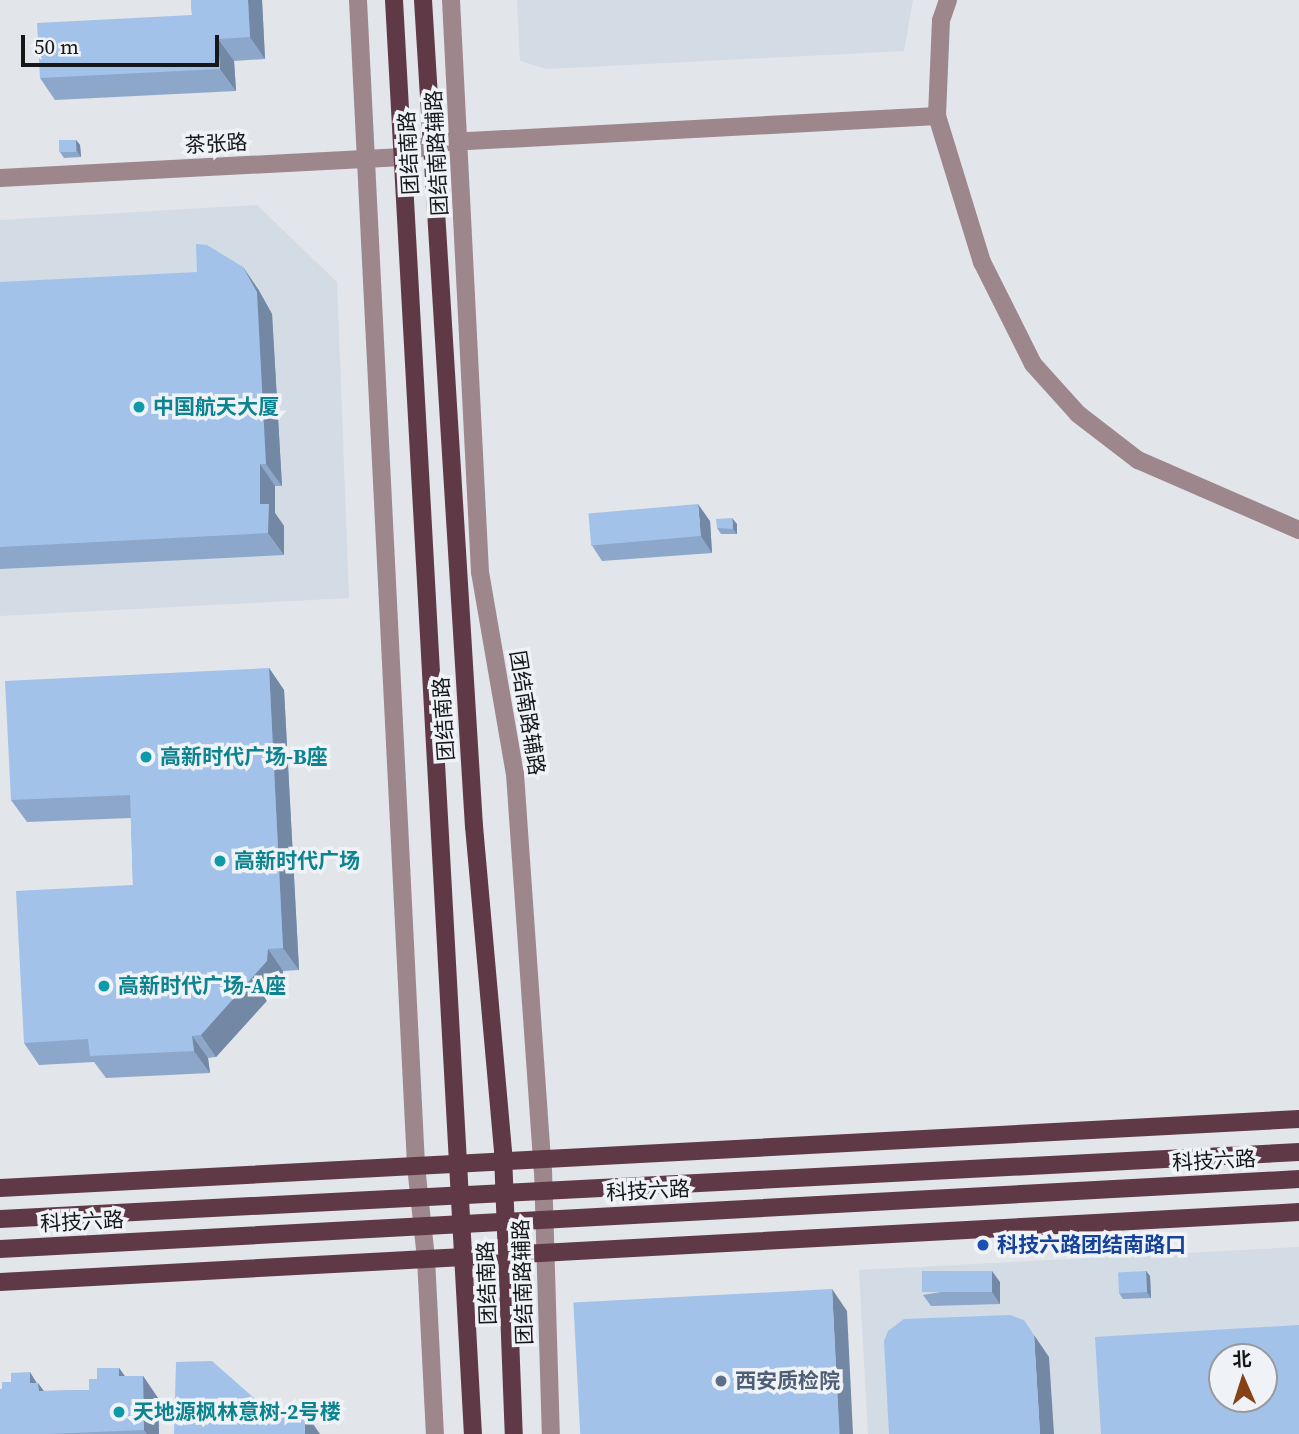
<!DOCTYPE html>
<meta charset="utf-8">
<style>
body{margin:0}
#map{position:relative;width:1299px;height:1434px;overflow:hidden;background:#e2e5e9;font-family:"Source Serif 4","Noto Sans SC",serif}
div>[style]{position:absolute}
.built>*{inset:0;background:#d3dbe5}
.minor>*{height:18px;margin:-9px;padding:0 9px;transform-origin:9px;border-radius:9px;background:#9d868c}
.major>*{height:18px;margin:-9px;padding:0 9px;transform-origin:9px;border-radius:9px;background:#5f3945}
.wall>*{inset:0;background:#8ca7c9}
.shaded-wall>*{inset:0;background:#7288a4}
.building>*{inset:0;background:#a3c2ea;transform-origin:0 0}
.dots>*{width:19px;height:19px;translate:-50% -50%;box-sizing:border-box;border:4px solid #eff2f6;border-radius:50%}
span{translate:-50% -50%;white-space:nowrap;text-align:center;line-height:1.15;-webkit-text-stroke:7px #eff2f6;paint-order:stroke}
.street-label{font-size:21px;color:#161718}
.culture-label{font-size:21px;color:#0d838f;font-weight:700}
.left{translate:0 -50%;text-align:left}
.transit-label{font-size:21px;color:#164399;font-weight:700}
.service-label{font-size:21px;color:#4e5e75;font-weight:700}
.north{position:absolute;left:1208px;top:1343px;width:70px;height:70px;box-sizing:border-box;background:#eff2f6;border:2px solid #989a9d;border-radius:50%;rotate:357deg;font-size:19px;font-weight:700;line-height:28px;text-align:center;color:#161718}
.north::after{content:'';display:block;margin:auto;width:24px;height:32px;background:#874317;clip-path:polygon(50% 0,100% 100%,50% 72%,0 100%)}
.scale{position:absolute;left:21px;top:35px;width:198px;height:32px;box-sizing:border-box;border:4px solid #161718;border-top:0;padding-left:9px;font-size:21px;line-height:24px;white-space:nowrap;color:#161718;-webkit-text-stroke:5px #eff2f6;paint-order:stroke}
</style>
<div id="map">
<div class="built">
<div style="clip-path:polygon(517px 0,913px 0,904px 51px,547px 69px,520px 61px)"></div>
<div style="clip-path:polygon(257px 205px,337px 282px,349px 598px,0 616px,0 220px)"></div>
<div style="clip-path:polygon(evenodd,1299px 1247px,1299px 1434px,868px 1434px,859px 1270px,1299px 1247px,1222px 1357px,1264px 1357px,1264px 1399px,1222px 1399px,1222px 1357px)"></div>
</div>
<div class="minor">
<div style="left:358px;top:0;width:1167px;rotate:87.15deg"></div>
<div style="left:416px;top:1166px;width:93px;rotate:83.8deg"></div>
<div style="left:426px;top:1258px;width:176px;rotate:87.1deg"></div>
<div style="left:451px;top:0;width:573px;rotate:87.1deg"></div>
<div style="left:480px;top:572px;width:205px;rotate:80.2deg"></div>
<div style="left:515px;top:774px;width:397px;rotate:86deg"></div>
<div style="left:543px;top:1170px;width:264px;rotate:88.3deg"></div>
<div style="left:948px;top:0;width:21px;rotate:109deg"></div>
<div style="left:941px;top:20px;width:96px;rotate:92.4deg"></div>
<div style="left:937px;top:116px;width:153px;rotate:72.9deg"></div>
<div style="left:982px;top:262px;width:114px;rotate:63.4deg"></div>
<div style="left:1033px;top:364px;width:67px;rotate:48deg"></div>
<div style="left:1078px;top:414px;width:76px;rotate:37.5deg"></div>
<div style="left:1138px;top:460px;width:176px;rotate:23.5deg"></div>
<div style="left:0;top:178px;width:403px;rotate:-3deg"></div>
<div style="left:402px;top:157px;width:32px;rotate:-26deg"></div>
<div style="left:431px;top:143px;width:507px;rotate:-3.05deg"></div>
</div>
<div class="major">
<div style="left:394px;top:0;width:1436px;rotate:86.85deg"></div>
<div style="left:423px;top:0;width:828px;rotate:86.47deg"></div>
<div style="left:474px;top:826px;width:329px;rotate:84.9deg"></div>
<div style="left:503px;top:1154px;width:280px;rotate:87.8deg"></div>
<div style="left:0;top:1188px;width:1301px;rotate:-3.04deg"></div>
<div style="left:0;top:1219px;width:1301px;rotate:-2.95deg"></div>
<div style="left:0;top:1249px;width:1301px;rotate:-3.08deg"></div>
<div style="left:0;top:1282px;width:1301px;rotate:-3.08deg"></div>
</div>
<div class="wall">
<div style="clip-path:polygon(191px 0,262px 0,265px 59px,234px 61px,236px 91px,55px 100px,40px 78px,192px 15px)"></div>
<div style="clip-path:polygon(76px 140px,80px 145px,81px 157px,64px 158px,60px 152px)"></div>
<div style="clip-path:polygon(0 282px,258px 289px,272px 314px,282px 486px,275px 486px,275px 513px,284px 526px,284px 555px,0 569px)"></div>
<div style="clip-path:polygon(710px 521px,712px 553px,602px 561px,591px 544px)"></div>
<div style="clip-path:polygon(737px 524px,737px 534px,721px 534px,717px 528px)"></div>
<div style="clip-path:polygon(269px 668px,284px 690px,299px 970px,283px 971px,283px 983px,216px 1057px,208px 1058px,210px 1073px,106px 1078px,94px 1062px,39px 1065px,24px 1043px,133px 885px,131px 818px,27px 822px,11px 800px)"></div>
<div style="clip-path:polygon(1146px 1271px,1150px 1276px,1151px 1298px,1123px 1299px,1119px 1293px)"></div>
<div style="clip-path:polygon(1000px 1282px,1000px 1304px,931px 1306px,923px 1295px)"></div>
<div style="clip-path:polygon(119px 1368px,125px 1376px,143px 1376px,158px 1398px,159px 1434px,0 1434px,37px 1383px,44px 1391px,89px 1390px,97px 1379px)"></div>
</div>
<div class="shaded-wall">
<div style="clip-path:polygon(248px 0,262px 0,265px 59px,250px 37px)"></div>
<div style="clip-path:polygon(218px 39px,234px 61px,236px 91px,220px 69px)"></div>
<div style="clip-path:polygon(76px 140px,80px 145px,81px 157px,77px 151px)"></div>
<div style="clip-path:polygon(243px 267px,258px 289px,272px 314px,282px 486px,266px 464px)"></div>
<div style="clip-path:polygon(260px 464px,275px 486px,275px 513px,284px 526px,284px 555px,268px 533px,260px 504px)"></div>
<div style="clip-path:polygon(698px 504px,710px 521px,712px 553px,701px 536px)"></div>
<div style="clip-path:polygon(732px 518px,737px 524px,737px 534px,733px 529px)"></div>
<div style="clip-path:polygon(269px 668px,284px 690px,299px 970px,283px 948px)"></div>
<div style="clip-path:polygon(268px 949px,283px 971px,283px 983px,216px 1057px,201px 1035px)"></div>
<div style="clip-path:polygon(192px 1036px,208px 1058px,210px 1073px,194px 1051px)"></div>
<div style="clip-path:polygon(992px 1271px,1000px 1282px,1000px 1304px,992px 1292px)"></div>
<div style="clip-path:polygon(1146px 1271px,1150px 1276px,1151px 1298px,1147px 1292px)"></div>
<div style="clip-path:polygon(832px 1289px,847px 1311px,853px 1434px,839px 1434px)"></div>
<div style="clip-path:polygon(1034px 1335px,1049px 1357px,1054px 1434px,1040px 1434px)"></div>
<div style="clip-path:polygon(119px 1368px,134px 1390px,119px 1376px)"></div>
<div style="clip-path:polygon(30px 1372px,38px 1385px,38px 1383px,54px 1405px,30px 1383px)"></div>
<div style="clip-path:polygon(143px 1376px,158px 1398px,159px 1434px,147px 1434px,144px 1430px)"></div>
<div style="clip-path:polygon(304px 1411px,320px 1434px,305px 1434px)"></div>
</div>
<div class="building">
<div style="clip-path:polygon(191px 0,248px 0,250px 37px,218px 39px,220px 69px,40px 78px,37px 23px,192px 15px)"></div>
<div style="left:59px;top:140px;width:17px;height:12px"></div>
<div style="clip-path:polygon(196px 244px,207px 245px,243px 267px,257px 292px,266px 464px,260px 464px,260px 504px,269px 504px,268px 533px,0 547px,0 282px,197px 272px)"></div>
<div style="left:698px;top:504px;width:32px;height:110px;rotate:85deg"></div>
<div style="clip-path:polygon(732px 518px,733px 529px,717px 528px,716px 519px)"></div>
<div style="clip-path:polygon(269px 668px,283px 948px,268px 949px,267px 961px,201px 1035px,192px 1036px,194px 1051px,90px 1056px,88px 1039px,24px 1043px,16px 891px,133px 885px,130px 795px,11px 800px,5px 681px)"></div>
<div style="left:992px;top:1271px;width:21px;height:70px;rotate:90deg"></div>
<div style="left:1146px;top:1271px;width:21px;height:28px;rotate:87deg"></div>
<div style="left:832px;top:1289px;width:145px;height:259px;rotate:87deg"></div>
<div style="clip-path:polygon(1010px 1315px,1024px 1320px,1034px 1335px,1040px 1434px,889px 1434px,884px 1341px,888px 1331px,904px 1319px)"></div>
<div style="clip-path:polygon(evenodd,1299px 1325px,1299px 1434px,1101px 1434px,1095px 1337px,1299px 1325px,1222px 1357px,1264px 1357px,1264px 1399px,1222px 1399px,1222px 1357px)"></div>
<div style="clip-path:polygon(212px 1361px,272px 1414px,304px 1411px,305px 1434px,174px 1434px,176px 1362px)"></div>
<div style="clip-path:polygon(97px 1368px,119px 1368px,119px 1376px,143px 1376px,144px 1430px,47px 1434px,0 1434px,0 1389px,2px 1389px,2px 1382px,11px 1382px,11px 1373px,30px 1372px,30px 1383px,38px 1383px,39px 1391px,89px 1390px,89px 1379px,97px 1379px)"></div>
</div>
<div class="dots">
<div style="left:139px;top:407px;background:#0f9aa8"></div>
<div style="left:146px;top:757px;background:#0f9aa8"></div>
<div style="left:220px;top:861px;background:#0f9aa8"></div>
<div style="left:104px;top:986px;background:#0f9aa8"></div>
<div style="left:983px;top:1245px;background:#1a4fb4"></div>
<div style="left:721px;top:1381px;background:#5c6f8a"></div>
<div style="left:119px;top:1412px;background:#0f9aa8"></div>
</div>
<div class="street-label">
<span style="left:216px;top:144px;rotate:-3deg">茶张路</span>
<span style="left:409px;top:153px;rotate:-93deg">团结南路</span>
<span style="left:437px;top:153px;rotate:-93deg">团结南路辅路</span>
<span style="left:527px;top:713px;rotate:81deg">团结南路辅路</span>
<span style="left:444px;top:719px;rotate:-94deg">团结南路</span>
<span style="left:1214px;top:1161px;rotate:-3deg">科技六路</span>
<span style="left:648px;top:1191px;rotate:-3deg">科技六路</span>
<span style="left:82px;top:1222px;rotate:-3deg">科技六路</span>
<span style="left:523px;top:1282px;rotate:-92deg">团结南路辅路</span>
<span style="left:487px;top:1283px;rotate:-92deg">团结南路</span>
</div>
<div class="culture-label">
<span class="left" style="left:153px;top:407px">中国航天大厦</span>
<span class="left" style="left:160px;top:757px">高新时代广场-B座</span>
<span class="left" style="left:234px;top:861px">高新时代广场</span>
<span class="left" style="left:118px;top:986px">高新时代广场-A座</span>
<span class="left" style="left:133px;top:1412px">天地源枫林意树-2号楼</span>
</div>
<div class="transit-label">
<span class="left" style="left:997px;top:1245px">科技六路团结南路口</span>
</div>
<div class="service-label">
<span class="left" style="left:735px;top:1381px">西安质检院</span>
</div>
<div class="north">北</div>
<div class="scale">50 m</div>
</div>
